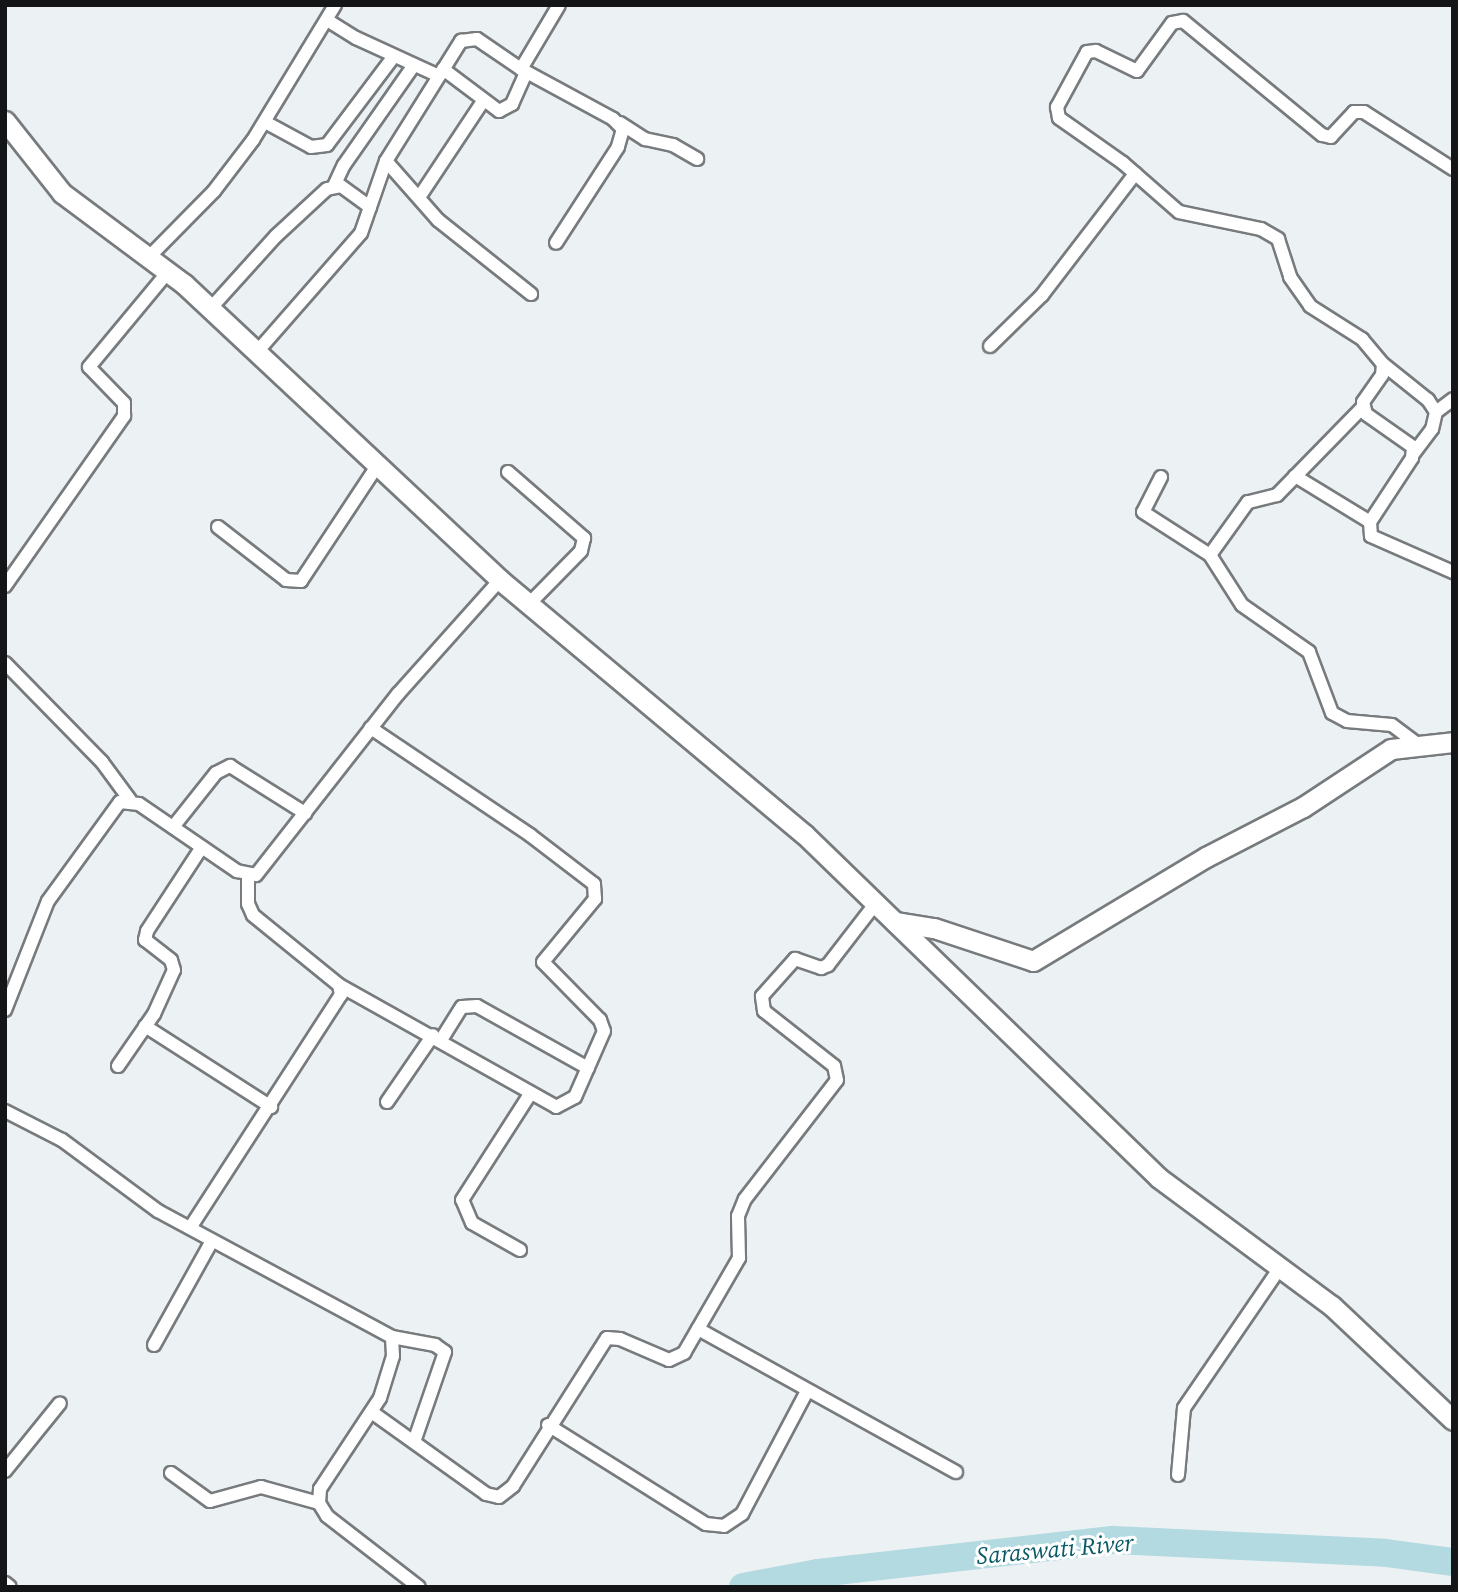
<!DOCTYPE html>
<style>
body{margin:0}
#map{position:relative;width:1458px;height:1592px;overflow:hidden;background:#ecf1f4;font-family:"Source Serif 4",serif}
div>[style]{position:absolute}
.river>*{height:28px;margin:-14px;padding:0 14px;transform-origin:14px;border-radius:14px;background:#b3dae1}
.roads{filter:drop-shadow(2px 0 #777b7e) drop-shadow(-2px 0 #777b7e) drop-shadow(0 2px #777b7e) drop-shadow(0 -2px #777b7e)}
.street>*{height:12px;margin:-6px;padding:0 6px;transform-origin:6px;border-radius:6px;background:#fff}
.secondary>*{height:19px;margin:-9.5px;padding:0 9.5px;transform-origin:9.5px;border-radius:9.5px;background:#fff}
span{translate:-50% -50%;white-space:nowrap;text-align:center;line-height:1.15;-webkit-text-stroke:6px #fff;paint-order:stroke}
.water-label{font-size:24px;color:#085a66;font-style:italic}
.frame{position:absolute;inset:0;border:7px solid #141516;pointer-events:none}
</style>
<div id="map">
<div class="river">
<div style="left:743px;top:1587px;width:76px;rotate:-10.6deg"></div>
<div style="left:818px;top:1573px;width:298px;rotate:-6.4deg"></div>
<div style="left:1114px;top:1540px;width:272px;rotate:2.7deg"></div>
<div style="left:1386px;top:1553px;width:68px;rotate:7.7deg"></div>
</div>
<div class="roads">
<div class="street">
<div style="left:327px;top:20px;width:34px;rotate:32deg"></div>
<div style="left:356px;top:38px;width:91px;rotate:24.6deg"></div>
<div style="left:443px;top:69px;width:70px;rotate:36.9deg"></div>
<div style="left:499px;top:111px;width:15px;rotate:-28deg"></div>
<div style="left:512px;top:104px;width:34px;rotate:-66deg"></div>
<div style="left:521px;top:69px;width:105px;rotate:28.5deg"></div>
<div style="left:613px;top:119px;width:14px;rotate:45deg"></div>
<div style="left:623px;top:129px;width:19px;rotate:106deg"></div>
<div style="left:618px;top:147px;width:114px;rotate:122.9deg"></div>
<div style="left:265px;top:122px;width:52px;rotate:28.5deg"></div>
<div style="left:311px;top:147px;width:16px;rotate:-7deg"></div>
<div style="left:327px;top:145px;width:111px;rotate:-53deg"></div>
<div style="left:620px;top:123px;width:30px;rotate:33deg"></div>
<div style="left:645px;top:139px;width:29px;rotate:12deg"></div>
<div style="left:673px;top:145px;width:28px;rotate:30deg"></div>
<div style="left:386px;top:161px;width:79px;rotate:48.6deg"></div>
<div style="left:438px;top:220px;width:119px;rotate:38.5deg"></div>
<div style="left:1453px;top:169px;width:106px;rotate:-147.4deg"></div>
<div style="left:1364px;top:112px;width:10px;rotate:180deg"></div>
<div style="left:1354px;top:112px;width:34px;rotate:133deg"></div>
<div style="left:1331px;top:137px;width:9px;rotate:-167deg"></div>
<div style="left:1322px;top:135px;width:180px;rotate:-140.6deg"></div>
<div style="left:1183px;top:21px;width:11px;rotate:170deg"></div>
<div style="left:1172px;top:23px;width:59px;rotate:126.1deg"></div>
<div style="left:1137px;top:71px;width:46px;rotate:-154deg"></div>
<div style="left:1096px;top:51px;width:9px;rotate:174deg"></div>
<div style="left:1087px;top:52px;width:63px;rotate:118.6deg"></div>
<div style="left:1057px;top:107px;width:11px;rotate:80deg"></div>
<div style="left:1059px;top:118px;width:78px;rotate:35.1deg"></div>
<div style="left:1123px;top:163px;width:74px;rotate:41.2deg"></div>
<div style="left:1179px;top:212px;width:84px;rotate:11.7deg"></div>
<div style="left:1261px;top:229px;width:20px;rotate:30deg"></div>
<div style="left:1278px;top:239px;width:40px;rotate:72deg"></div>
<div style="left:1290px;top:277px;width:35px;rotate:55deg"></div>
<div style="left:1310px;top:306px;width:62px;rotate:32.4deg"></div>
<div style="left:1362px;top:339px;width:33px;rotate:50deg"></div>
<div style="left:1383px;top:364px;width:11px;rotate:95deg"></div>
<div style="left:1382px;top:375px;width:33px;rotate:125deg"></div>
<div style="left:1363px;top:402px;width:12px;rotate:76deg"></div>
<div style="left:1366px;top:414px;width:57px;rotate:35.1deg"></div>
<div style="left:1413px;top:447px;width:11px;rotate:95deg"></div>
<div style="left:1412px;top:458px;width:77px;rotate:123.3deg"></div>
<div style="left:1370px;top:522px;width:14px;rotate:86deg"></div>
<div style="left:1371px;top:536px;width:90px;rotate:23.7deg"></div>
<div style="left:334px;top:186px;width:23px;rotate:-65deg"></div>
<div style="left:344px;top:165px;width:122px;rotate:-55deg"></div>
<div style="left:420px;top:196px;width:114px;rotate:-56.4deg"></div>
<div style="left:149px;top:257px;width:93px;rotate:-45.4deg"></div>
<div style="left:214px;top:191px;width:64px;rotate:-52.6deg"></div>
<div style="left:253px;top:140px;width:158px;rotate:-58.7deg"></div>
<div style="left:210px;top:309px;width:98px;rotate:-47.9deg"></div>
<div style="left:276px;top:236px;width:69px;rotate:-42.7deg"></div>
<div style="left:327px;top:189px;width:14px;rotate:-12deg"></div>
<div style="left:341px;top:186px;width:36px;rotate:36deg"></div>
<div style="left:990px;top:346px;width:73px;rotate:-44.4deg"></div>
<div style="left:1042px;top:295px;width:153px;rotate:-52.5deg"></div>
<div style="left:256px;top:353px;width:159px;rotate:-48.8deg"></div>
<div style="left:361px;top:233px;width:76px;rotate:-70.9deg"></div>
<div style="left:386px;top:161px;width:142px;rotate:-58deg"></div>
<div style="left:461px;top:41px;width:16px;rotate:-7deg"></div>
<div style="left:477px;top:39px;width:53px;rotate:34.3deg"></div>
<div style="left:521px;top:69px;width:74px;rotate:-59.3deg"></div>
<div style="left:1383px;top:364px;width:58px;rotate:38.7deg"></div>
<div style="left:1428px;top:400px;width:14px;rotate:56deg"></div>
<div style="left:1436px;top:412px;width:17px;rotate:103deg"></div>
<div style="left:1432px;top:429px;width:30px;rotate:127deg"></div>
<div style="left:1362px;top:408px;width:122px;rotate:134.3deg"></div>
<div style="left:1277px;top:495px;width:30px;rotate:166deg"></div>
<div style="left:1248px;top:502px;width:65px;rotate:125.6deg"></div>
<div style="left:1210px;top:555px;width:59px;rotate:57.4deg"></div>
<div style="left:1242px;top:605px;width:82px;rotate:35deg"></div>
<div style="left:1309px;top:652px;width:65px;rotate:69.3deg"></div>
<div style="left:1332px;top:713px;width:17px;rotate:28deg"></div>
<div style="left:1347px;top:721px;width:45px;rotate:5.1deg"></div>
<div style="left:1392px;top:725px;width:31px;rotate:37deg"></div>
<div style="left:1436px;top:412px;width:21px;rotate:-37deg"></div>
<div style="left:508px;top:472px;width:101px;rotate:41deg"></div>
<div style="left:584px;top:538px;width:13px;rotate:103deg"></div>
<div style="left:581px;top:551px;width:76px;rotate:134.5deg"></div>
<div style="left:1295px;top:476px;width:88px;rotate:31.5deg"></div>
<div style="left:1161px;top:477px;width:39px;rotate:117deg"></div>
<div style="left:1143px;top:512px;width:80px;rotate:32.7deg"></div>
<div style="left:218px;top:527px;width:86px;rotate:37.9deg"></div>
<div style="left:286px;top:580px;width:15px;rotate:4deg"></div>
<div style="left:301px;top:581px;width:138px;rotate:-56.5deg"></div>
<div style="left:5px;top:586px;width:208px;rotate:-55deg"></div>
<div style="left:124px;top:416px;width:13px;rotate:-90deg"></div>
<div style="left:124px;top:403px;width:50px;rotate:-134.2deg"></div>
<div style="left:89px;top:367px;width:124px;rotate:-50.3deg"></div>
<div style="left:5px;top:663px;width:139px;rotate:45.6deg"></div>
<div style="left:102px;top:762px;width:47px;rotate:53.6deg"></div>
<div style="left:173px;top:827px;width:69px;rotate:-51.5deg"></div>
<div style="left:216px;top:773px;width:16px;rotate:-27deg"></div>
<div style="left:230px;top:766px;width:89px;rotate:32.1deg"></div>
<div style="left:339px;top:985px;width:249px;rotate:29.3deg"></div>
<div style="left:556px;top:1107px;width:21px;rotate:-28deg"></div>
<div style="left:575px;top:1097px;width:72px;rotate:-66.3deg"></div>
<div style="left:604px;top:1031px;width:12px;rotate:-110deg"></div>
<div style="left:600px;top:1020px;width:81px;rotate:-134.5deg"></div>
<div style="left:543px;top:962px;width:82px;rotate:-50.5deg"></div>
<div style="left:595px;top:899px;width:15px;rotate:-94deg"></div>
<div style="left:594px;top:884px;width:81px;rotate:-142.6deg"></div>
<div style="left:530px;top:835px;width:192px;rotate:-146.1deg"></div>
<div style="left:5px;top:1010px;width:117px;rotate:-68.5deg"></div>
<div style="left:48px;top:901px;width:122px;rotate:-54deg"></div>
<div style="left:120px;top:802px;width:19px;rotate:6deg"></div>
<div style="left:139px;top:804px;width:119px;rotate:34.4deg"></div>
<div style="left:237px;top:871px;width:19px;rotate:12deg"></div>
<div style="left:256px;top:875px;width:230px;rotate:-51.9deg"></div>
<div style="left:398px;top:694px;width:153px;rotate:-48.2deg"></div>
<div style="left:145px;top:1026px;width:150px;rotate:32.7deg"></div>
<div style="left:441px;top:1040px;width:39px;rotate:-58deg"></div>
<div style="left:462px;top:1007px;width:15px;rotate:-4deg"></div>
<div style="left:477px;top:1006px;width:127px;rotate:29.2deg"></div>
<div style="left:118px;top:1066px;width:63px;rotate:-55.3deg"></div>
<div style="left:154px;top:1014px;width:48px;rotate:-65.6deg"></div>
<div style="left:174px;top:970px;width:10px;rotate:-107deg"></div>
<div style="left:171px;top:960px;width:33px;rotate:-142deg"></div>
<div style="left:145px;top:940px;width:9px;rotate:-77deg"></div>
<div style="left:147px;top:931px;width:100px;rotate:-56.8deg"></div>
<div style="left:387px;top:1102px;width:81px;rotate:-55.5deg"></div>
<div style="left:5px;top:1111px;width:64px;rotate:27deg"></div>
<div style="left:62px;top:1140px;width:119px;rotate:36.5deg"></div>
<div style="left:158px;top:1211px;width:266px;rotate:28.3deg"></div>
<div style="left:392px;top:1337px;width:19px;rotate:87deg"></div>
<div style="left:393px;top:1356px;width:44px;rotate:107.2deg"></div>
<div style="left:380px;top:1398px;width:109px;rotate:123.4deg"></div>
<div style="left:320px;top:1489px;width:14px;rotate:94deg"></div>
<div style="left:319px;top:1503px;width:15px;rotate:58deg"></div>
<div style="left:327px;top:1516px;width:116px;rotate:37.7deg"></div>
<div style="left:190px;top:1228px;width:278px;rotate:-57.1deg"></div>
<div style="left:341px;top:995px;width:10px;rotate:-101deg"></div>
<div style="left:339px;top:985px;width:111px;rotate:-140.9deg"></div>
<div style="left:253px;top:915px;width:12px;rotate:-114deg"></div>
<div style="left:248px;top:904px;width:29px;rotate:-90deg"></div>
<div style="left:520px;top:1250px;width:55px;rotate:-150.6deg"></div>
<div style="left:472px;top:1223px;width:25px;rotate:-113deg"></div>
<div style="left:462px;top:1200px;width:126px;rotate:-57.3deg"></div>
<div style="left:698px;top:1329px;width:295px;rotate:29deg"></div>
<div style="left:392px;top:1337px;width:44px;rotate:10.5deg"></div>
<div style="left:435px;top:1345px;width:12px;rotate:35deg"></div>
<div style="left:445px;top:1352px;width:95px;rotate:109deg"></div>
<div style="left:154px;top:1345px;width:119px;rotate:-60.9deg"></div>
<div style="left:373px;top:1413px;width:139px;rotate:35.6deg"></div>
<div style="left:486px;top:1494px;width:13px;rotate:13deg"></div>
<div style="left:499px;top:1497px;width:18px;rotate:-38deg"></div>
<div style="left:513px;top:1486px;width:175px;rotate:-57.6deg"></div>
<div style="left:607px;top:1338px;width:13px;rotate:4deg"></div>
<div style="left:620px;top:1339px;width:53px;rotate:23.2deg"></div>
<div style="left:669px;top:1360px;width:17px;rotate:-25deg"></div>
<div style="left:684px;top:1353px;width:110px;rotate:-59.9deg"></div>
<div style="left:739px;top:1258px;width:42px;rotate:-91.4deg"></div>
<div style="left:738px;top:1216px;width:18px;rotate:-68deg"></div>
<div style="left:745px;top:1199px;width:150px;rotate:-52.3deg"></div>
<div style="left:837px;top:1080px;width:14px;rotate:-102deg"></div>
<div style="left:834px;top:1066px;width:89px;rotate:-141.8deg"></div>
<div style="left:764px;top:1011px;width:15px;rotate:-98deg"></div>
<div style="left:762px;top:996px;width:50px;rotate:-48.3deg"></div>
<div style="left:795px;top:959px;width:28px;rotate:19deg"></div>
<div style="left:821px;top:968px;width:8px;rotate:-23deg"></div>
<div style="left:828px;top:965px;width:78px;rotate:-52.3deg"></div>
<div style="left:548px;top:1425px;width:186px;rotate:32.1deg"></div>
<div style="left:706px;top:1524px;width:18px;rotate:6deg"></div>
<div style="left:724px;top:1526px;width:22px;rotate:-34deg"></div>
<div style="left:742px;top:1514px;width:139px;rotate:-62.1deg"></div>
<div style="left:5px;top:1471px;width:87px;rotate:-51deg"></div>
<div style="left:171px;top:1473px;width:48px;rotate:35.7deg"></div>
<div style="left:210px;top:1501px;width:53px;rotate:-15.4deg"></div>
<div style="left:261px;top:1487px;width:60px;rotate:15.4deg"></div>
<div style="left:1178px;top:1475px;width:67px;rotate:-84.9deg"></div>
<div style="left:1184px;top:1408px;width:170px;rotate:-55.6deg"></div>
<div style="left:5px;top:1583px;width:6px;rotate:39deg"></div>
</div>
<div class="secondary">
<div style="left:5px;top:121px;width:92px;rotate:51.6deg"></div>
<div style="left:62px;top:193px;width:152px;rotate:36.7deg"></div>
<div style="left:184px;top:284px;width:433px;rotate:43.1deg"></div>
<div style="left:500px;top:580px;width:396px;rotate:39.9deg"></div>
<div style="left:804px;top:834px;width:494px;rotate:44.1deg"></div>
<div style="left:1159px;top:1178px;width:215px;rotate:36.5deg"></div>
<div style="left:1332px;top:1306px;width:166px;rotate:43.3deg"></div>
<div style="left:895px;top:922px;width:39px;rotate:9deg"></div>
<div style="left:934px;top:928px;width:104px;rotate:18.4deg"></div>
<div style="left:1033px;top:961px;width:202px;rotate:-31deg"></div>
<div style="left:1206px;top:857px;width:109px;rotate:-27.3deg"></div>
<div style="left:1303px;top:807px;width:105px;rotate:-33.4deg"></div>
<div style="left:1391px;top:749px;width:62px;rotate:-6.4deg"></div>
</div>
</div>
<div class="water-label">
<span style="left:1055px;top:1549px;rotate:-5deg">Saraswati River</span>
</div>
<div class="frame"></div>
</div>
